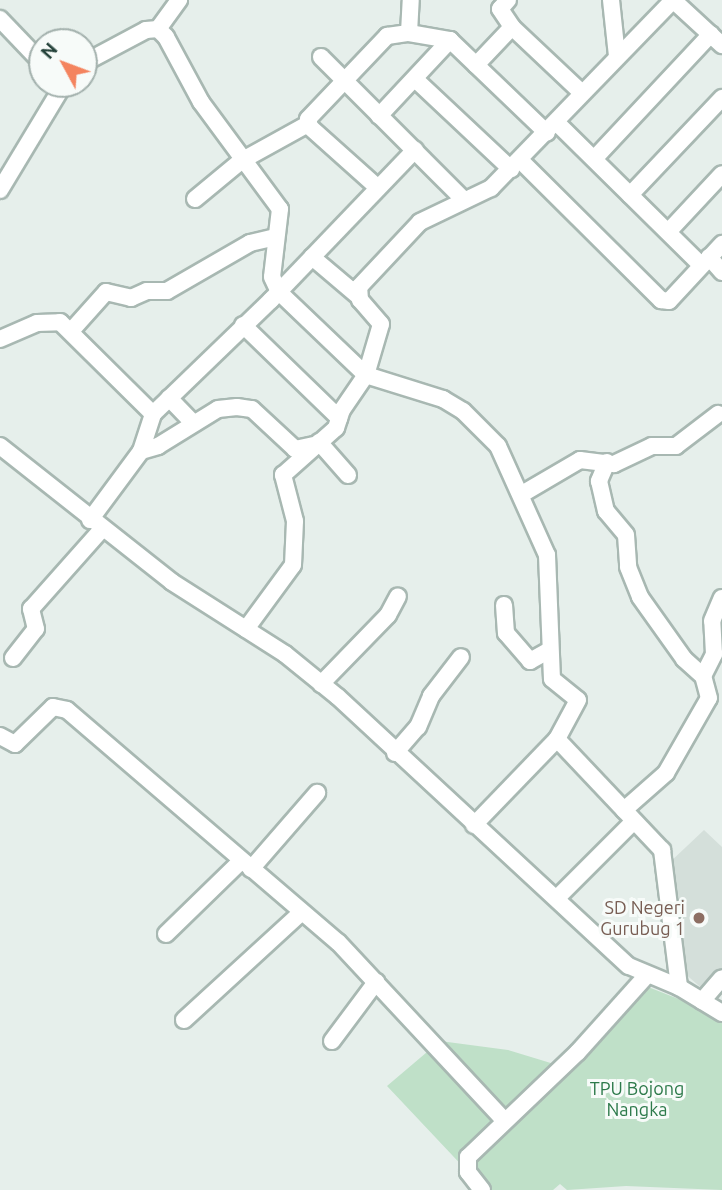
<!DOCTYPE html>
<style>
body{margin:0}
#map{position:relative;width:722px;height:1190px;overflow:hidden;background:#e6efeb;font-family:Ubuntu,sans-serif}
div>[style]{position:absolute}
.built>*{inset:0;background:#d4dfda}
.green>*{inset:0;background:#bfe0c8}
.roads{filter:drop-shadow(2px 0 #a8b8b2) drop-shadow(-2px 0 #a8b8b2) drop-shadow(0 2px #a8b8b2) drop-shadow(0 -2px #a8b8b2)}
.minor>*{height:16px;margin:-8px;padding:0 8px;transform-origin:8px;border-radius:8px;background:#fff}
.dots>*{width:19px;height:19px;translate:-50% -50%;box-sizing:border-box;border:4px solid #f7fbf9;border-radius:50%}
span{translate:-50% -50%;white-space:nowrap;text-align:center;line-height:1.15;-webkit-text-stroke:6px #f7fbf9;paint-order:stroke}
.education-label{font-size:18px;color:#785e54}
.right{translate:-100% -50%;text-align:right}
.park-label{font-size:18px;color:#2d7a4b}
.north{position:absolute;left:28px;top:28px;width:70px;height:70px;box-sizing:border-box;background:#f7fbf9;border:2px solid #a3b1ad;border-radius:50%;rotate:311deg;font-size:19px;font-weight:700;line-height:28px;text-align:center;color:#24423a}
.north::after{content:'';display:block;margin:auto;width:24px;height:32px;background:#f4845f;clip-path:polygon(50% 0,100% 100%,50% 72%,0 100%)}
</style>
<div id="map">
<div class="built">
<div style="clip-path:polygon(704px 830px,722px 847px,722px 973px,705px 991px,683px 972px,668px 864px)"></div>
</div>
<div class="green">
<div style="clip-path:polygon(633px 981px,709px 1011px,722px 1021px,722px 1190px,626px 1186px,567px 1190px,560px 1184px,553px 1190px,485px 1190px,387px 1086px,440px 1041px,508px 1050px,554px 1064px)"></div>
</div>
<div class="roads">
<div class="minor">
<div style="left:508px;top:0;width:12px;rotate:132deg"></div>
<div style="left:500px;top:9px;width:22px;rotate:56deg"></div>
<div style="left:611px;top:0;width:56px;rotate:83.9deg"></div>
<div style="left:673px;top:0;width:67px;rotate:42.6deg"></div>
<div style="left:0;top:19px;width:61px;rotate:46.3deg"></div>
<div style="left:158px;top:29px;width:36px;rotate:-54deg"></div>
<div style="left:409px;top:33px;width:33px;rotate:-87deg"></div>
<div style="left:321px;top:57px;width:202px;rotate:45deg"></div>
<div style="left:84px;top:63px;width:70px;rotate:-28deg"></div>
<div style="left:146px;top:30px;width:12px;rotate:-5deg"></div>
<div style="left:158px;top:29px;width:11px;rotate:45deg"></div>
<div style="left:166px;top:37px;width:74px;rotate:61.7deg"></div>
<div style="left:201px;top:102px;width:133px;rotate:53.6deg"></div>
<div style="left:280px;top:209px;width:68px;rotate:96.7deg"></div>
<div style="left:272px;top:277px;width:17px;rotate:65deg"></div>
<div style="left:279px;top:292px;width:120px;rotate:43.7deg"></div>
<div style="left:366px;top:375px;width:81px;rotate:17.3deg"></div>
<div style="left:443px;top:399px;width:23px;rotate:31deg"></div>
<div style="left:463px;top:411px;width:49px;rotate:45deg"></div>
<div style="left:498px;top:446px;width:120px;rotate:65.8deg"></div>
<div style="left:547px;top:555px;width:124px;rotate:87.7deg"></div>
<div style="left:552px;top:679px;width:33px;rotate:39deg"></div>
<div style="left:578px;top:700px;width:44px;rotate:118.3deg"></div>
<div style="left:557px;top:739px;width:153px;rotate:46.6deg"></div>
<div style="left:662px;top:850px;width:138px;rotate:82.9deg"></div>
<div style="left:476px;top:65px;width:52px;rotate:-46.5deg"></div>
<div style="left:512px;top:27px;width:96px;rotate:43.3deg"></div>
<div style="left:415px;top:79px;width:132px;rotate:43.2deg"></div>
<div style="left:379px;top:116px;width:104px;rotate:-46.9deg"></div>
<div style="left:556px;top:122px;width:204px;rotate:44.6deg"></div>
<div style="left:594px;top:159px;width:171px;rotate:-46.9deg"></div>
<div style="left:520px;top:160px;width:199px;rotate:44.8deg"></div>
<div style="left:661px;top:300px;width:8px;rotate:7deg"></div>
<div style="left:669px;top:301px;width:78px;rotate:-47.1deg"></div>
<div style="left:377px;top:187px;width:90px;rotate:-138.2deg"></div>
<div style="left:310px;top:127px;width:8px;rotate:-104deg"></div>
<div style="left:308px;top:119px;width:115px;rotate:-46.4deg"></div>
<div style="left:387px;top:36px;width:22px;rotate:-8deg"></div>
<div style="left:409px;top:33px;width:42px;rotate:9.7deg"></div>
<div style="left:450px;top:40px;width:134px;rotate:43.8deg"></div>
<div style="left:0;top:190px;width:124px;rotate:-58.9deg"></div>
<div style="left:630px;top:195px;width:134px;rotate:-46.5deg"></div>
<div style="left:195px;top:199px;width:60px;rotate:-39.6deg"></div>
<div style="left:241px;top:161px;width:77px;rotate:-28.9deg"></div>
<div style="left:668px;top:232px;width:79px;rotate:-47deg"></div>
<div style="left:312px;top:257px;width:59px;rotate:40.2deg"></div>
<div style="left:709px;top:257px;width:20px;rotate:49deg"></div>
<div style="left:243px;top:325px;width:134px;rotate:44.1deg"></div>
<div style="left:72px;top:330px;width:51px;rotate:-48.2deg"></div>
<div style="left:106px;top:292px;width:26px;rotate:13deg"></div>
<div style="left:131px;top:298px;width:17px;rotate:-24deg"></div>
<div style="left:147px;top:291px;width:20px"></div>
<div style="left:167px;top:291px;width:96px;rotate:-30deg"></div>
<div style="left:250px;top:243px;width:26px;rotate:-13deg"></div>
<div style="left:0;top:339px;width:40px;rotate:-23.4deg"></div>
<div style="left:37px;top:323px;width:23px;rotate:-2deg"></div>
<div style="left:60px;top:322px;width:131px;rotate:44.7deg"></div>
<div style="left:169px;top:398px;width:35px;rotate:46deg"></div>
<div style="left:319px;top:442px;width:44px;rotate:48.7deg"></div>
<div style="left:0;top:446px;width:219px;rotate:38.3deg"></div>
<div style="left:172px;top:582px;width:134px;rotate:32.5deg"></div>
<div style="left:285px;top:654px;width:68px;rotate:39.1deg"></div>
<div style="left:338px;top:697px;width:396px;rotate:42.8deg"></div>
<div style="left:629px;top:966px;width:54px;rotate:22.8deg"></div>
<div style="left:679px;top:987px;width:50px;rotate:31.2deg"></div>
<div style="left:141px;top:451px;width:18px;rotate:-16deg"></div>
<div style="left:158px;top:446px;width:70px;rotate:-31.7deg"></div>
<div style="left:218px;top:409px;width:19px;rotate:-6deg"></div>
<div style="left:237px;top:407px;width:15px;rotate:8deg"></div>
<div style="left:252px;top:409px;width:59px;rotate:42.9deg"></div>
<div style="left:295px;top:449px;width:19px;rotate:-12deg"></div>
<div style="left:607px;top:462px;width:21px;rotate:113deg"></div>
<div style="left:599px;top:481px;width:31px;rotate:77deg"></div>
<div style="left:606px;top:511px;width:31px;rotate:50deg"></div>
<div style="left:626px;top:535px;width:32px;rotate:86deg"></div>
<div style="left:628px;top:567px;width:32px;rotate:68deg"></div>
<div style="left:640px;top:597px;width:76px;rotate:54.6deg"></div>
<div style="left:684px;top:659px;width:25px;rotate:42deg"></div>
<div style="left:522px;top:494px;width:67px;rotate:-30.4deg"></div>
<div style="left:580px;top:460px;width:34px;rotate:7deg"></div>
<div style="left:614px;top:464px;width:42px;rotate:-25.3deg"></div>
<div style="left:652px;top:446px;width:24px"></div>
<div style="left:676px;top:446px;width:53px;rotate:-37.3deg"></div>
<div style="left:90px;top:520px;width:86px;rotate:-53.5deg"></div>
<div style="left:141px;top:451px;width:39px;rotate:-72deg"></div>
<div style="left:153px;top:414px;width:164px;rotate:-44deg"></div>
<div style="left:271px;top:300px;width:208px;rotate:-46.2deg"></div>
<div style="left:504px;top:605px;width:28px;rotate:86deg"></div>
<div style="left:506px;top:633px;width:37px;rotate:49deg"></div>
<div style="left:530px;top:661px;width:23px;rotate:-29deg"></div>
<div style="left:246px;top:629px;width:79px;rotate:-53.7deg"></div>
<div style="left:293px;top:565px;width:44px;rotate:-87.4deg"></div>
<div style="left:295px;top:521px;width:48px;rotate:-104.6deg"></div>
<div style="left:283px;top:475px;width:71px;rotate:-41.6deg"></div>
<div style="left:336px;top:428px;width:19px;rotate:-72deg"></div>
<div style="left:342px;top:410px;width:42px;rotate:-55.6deg"></div>
<div style="left:366px;top:375px;width:53px;rotate:-73.6deg"></div>
<div style="left:381px;top:324px;width:32px;rotate:-131deg"></div>
<div style="left:360px;top:300px;width:13px;rotate:-94deg"></div>
<div style="left:359px;top:287px;width:89px;rotate:-46.8deg"></div>
<div style="left:420px;top:222px;width:79px;rotate:-25.6deg"></div>
<div style="left:491px;top:188px;width:262px;rotate:-45.9deg"></div>
<div style="left:13px;top:658px;width:37px;rotate:-52deg"></div>
<div style="left:36px;top:629px;width:21px;rotate:-104deg"></div>
<div style="left:31px;top:609px;width:107px;rotate:-48.4deg"></div>
<div style="left:321px;top:684px;width:96px;rotate:-45.8deg"></div>
<div style="left:388px;top:615px;width:21px;rotate:-62deg"></div>
<div style="left:0;top:736px;width:17px;rotate:28deg"></div>
<div style="left:15px;top:744px;width:53px;rotate:-44.2deg"></div>
<div style="left:53px;top:707px;width:14px;rotate:12deg"></div>
<div style="left:67px;top:710px;width:357px;rotate:40.6deg"></div>
<div style="left:338px;top:942px;width:243px;rotate:47deg"></div>
<div style="left:395px;top:753px;width:35px;rotate:-49deg"></div>
<div style="left:418px;top:727px;width:34px;rotate:-67deg"></div>
<div style="left:431px;top:696px;width:49px;rotate:-52.4deg"></div>
<div style="left:624px;top:810px;width:56px;rotate:-41.4deg"></div>
<div style="left:666px;top:773px;width:86px;rotate:-60.2deg"></div>
<div style="left:709px;top:698px;width:23px;rotate:-105deg"></div>
<div style="left:703px;top:676px;width:25px;rotate:-63deg"></div>
<div style="left:714px;top:654px;width:33px;rotate:-93deg"></div>
<div style="left:712px;top:621px;width:25px;rotate:-67deg"></div>
<div style="left:474px;top:825px;width:120px;rotate:-46deg"></div>
<div style="left:251px;top:869px;width:101px;rotate:-49deg"></div>
<div style="left:558px;top:897px;width:107px;rotate:-45deg"></div>
<div style="left:166px;top:934px;width:105px;rotate:-44.2deg"></div>
<div style="left:702px;top:1001px;width:30px;rotate:-49deg"></div>
<div style="left:184px;top:1020px;width:160px;rotate:-42.5deg"></div>
<div style="left:332px;top:1041px;width:74px;rotate:-53.3deg"></div>
<div style="left:482px;top:1190px;width:23px;rotate:-128deg"></div>
<div style="left:468px;top:1172px;width:15px;rotate:-90deg"></div>
<div style="left:468px;top:1157px;width:152px;rotate:-43.7deg"></div>
<div style="left:578px;top:1052px;width:103px;rotate:-48.1deg"></div>
</div>
</div>
<div class="dots">
<div style="left:699px;top:918px;background:#8d6e63"></div>
</div>
<div class="education-label">
<span class="right" style="left:685px;top:918px">SD Negeri<br>Gurubug 1</span>
</div>
<div class="park-label">
<span style="left:637px;top:1099px">TPU Bojong<br>Nangka</span>
</div>
<div class="north">N</div>
</div>
